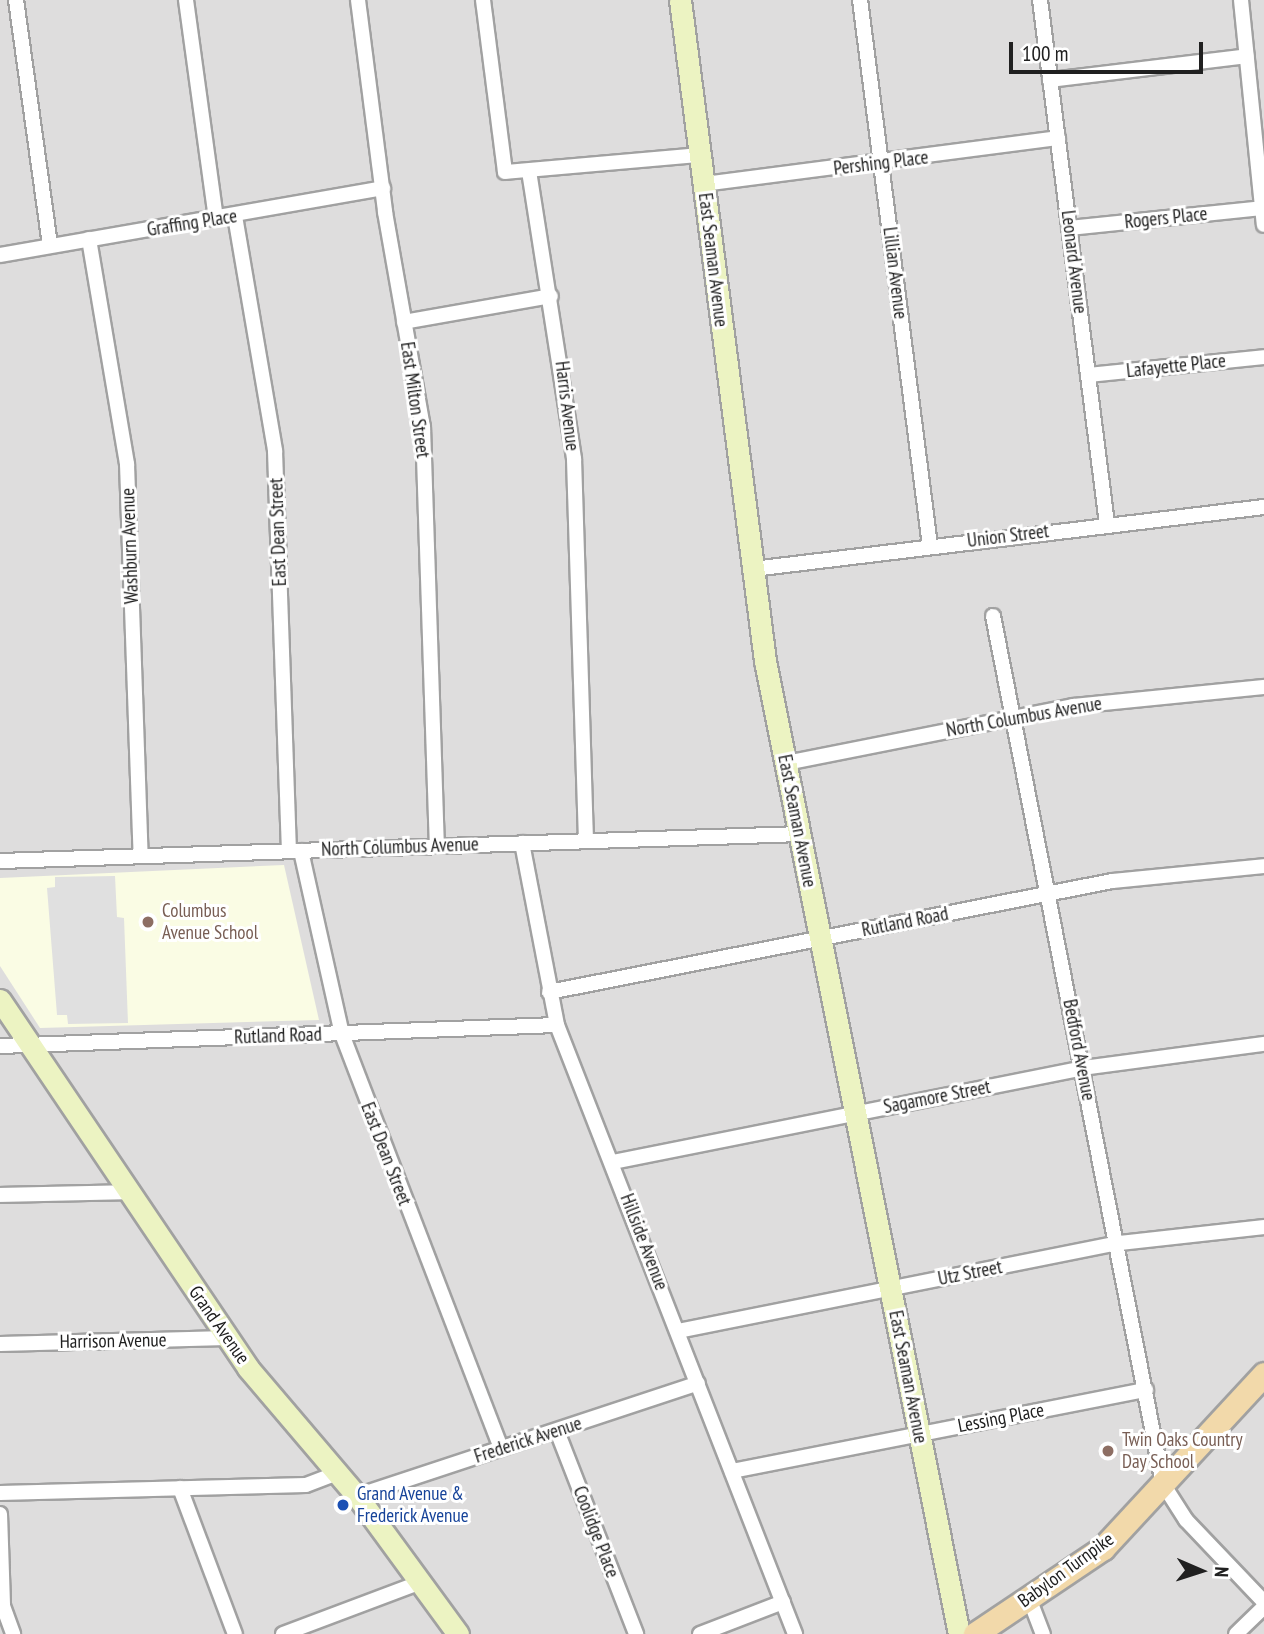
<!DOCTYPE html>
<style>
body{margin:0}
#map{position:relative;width:1264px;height:1634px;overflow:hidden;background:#efede8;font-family:"PT Sans Narrow",sans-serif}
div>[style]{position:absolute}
.residential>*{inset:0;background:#dedddd;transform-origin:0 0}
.education>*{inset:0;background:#fafce4}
.parking>*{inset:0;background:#e0e0e0}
.roads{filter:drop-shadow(2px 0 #a1a1a1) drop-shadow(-2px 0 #a1a1a1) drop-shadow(0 2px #a1a1a1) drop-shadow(0 -2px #a1a1a1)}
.street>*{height:14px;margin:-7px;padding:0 7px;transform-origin:7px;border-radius:7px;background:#fff}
.secondary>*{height:21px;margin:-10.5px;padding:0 10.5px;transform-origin:10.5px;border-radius:10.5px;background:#ecf3c2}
.primary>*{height:23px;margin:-11.5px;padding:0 11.5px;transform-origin:11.5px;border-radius:11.5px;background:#f2d9aa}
.dots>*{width:19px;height:19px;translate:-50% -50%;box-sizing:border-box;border:4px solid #fff;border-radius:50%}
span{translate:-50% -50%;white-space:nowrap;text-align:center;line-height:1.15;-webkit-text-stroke:6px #fff;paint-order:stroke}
.street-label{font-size:19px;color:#202020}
.education-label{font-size:19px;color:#785e54}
.left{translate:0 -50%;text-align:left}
.transit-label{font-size:19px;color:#164399}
.north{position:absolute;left:1166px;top:1536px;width:70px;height:70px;-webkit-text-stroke:5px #fff;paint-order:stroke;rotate:93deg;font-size:19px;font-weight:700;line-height:28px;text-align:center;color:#202020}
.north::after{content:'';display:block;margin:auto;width:24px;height:32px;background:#202020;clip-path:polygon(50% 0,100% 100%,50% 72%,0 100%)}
.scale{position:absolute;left:1009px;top:42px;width:194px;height:32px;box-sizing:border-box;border:4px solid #202020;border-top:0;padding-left:9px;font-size:21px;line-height:24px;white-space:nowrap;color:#202020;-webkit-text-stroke:5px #fff;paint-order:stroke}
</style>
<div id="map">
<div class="residential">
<div style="left:0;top:0;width:1264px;height:1634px"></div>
</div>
<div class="education">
<div style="clip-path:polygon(284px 865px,319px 1020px,40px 1028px,0 966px,0 878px)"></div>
</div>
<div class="parking">
<div style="clip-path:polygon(115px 876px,117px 917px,124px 918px,128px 1023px,68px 1024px,67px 1015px,57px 1015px,47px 888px,55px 887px,55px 877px)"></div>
</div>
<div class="roads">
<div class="street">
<div style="left:16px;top:0;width:247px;rotate:82.1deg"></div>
<div style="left:186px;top:0;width:220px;rotate:82.2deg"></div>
<div style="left:358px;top:0;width:214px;rotate:82.7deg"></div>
<div style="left:385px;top:212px;width:218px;rotate:80deg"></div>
<div style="left:423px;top:427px;width:419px;rotate:88.1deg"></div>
<div style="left:483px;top:0;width:173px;rotate:82.7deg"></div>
<div style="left:505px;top:172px;width:195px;rotate:-5deg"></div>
<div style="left:860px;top:0;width:550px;rotate:82.69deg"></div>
<div style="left:1040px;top:0;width:528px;rotate:82.71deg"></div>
<div style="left:1241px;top:0;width:226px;rotate:84.2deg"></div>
<div style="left:1050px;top:80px;width:198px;rotate:-6.9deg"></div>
<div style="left:529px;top:171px;width:291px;rotate:81.1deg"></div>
<div style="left:574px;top:459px;width:382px;rotate:88.2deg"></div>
<div style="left:704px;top:184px;width:357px;rotate:-7.4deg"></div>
<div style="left:235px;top:216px;width:238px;rotate:80.3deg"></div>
<div style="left:275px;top:451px;width:400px;rotate:88deg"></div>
<div style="left:1069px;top:228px;width:194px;rotate:-5.9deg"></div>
<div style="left:89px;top:239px;width:228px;rotate:80.4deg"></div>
<div style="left:127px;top:464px;width:392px;rotate:88deg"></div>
<div style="left:0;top:255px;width:389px;rotate:-9.9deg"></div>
<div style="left:404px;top:322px;width:149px;rotate:-10deg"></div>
<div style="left:1088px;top:375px;width:177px;rotate:-5.8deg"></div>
<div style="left:753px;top:569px;width:515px;rotate:-6.92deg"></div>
<div style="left:993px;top:616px;width:884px;rotate:78.92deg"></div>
<div style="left:1163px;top:1484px;width:43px;rotate:57.4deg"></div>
<div style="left:1186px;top:1520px;width:113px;rotate:46.4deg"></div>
<div style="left:786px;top:763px;width:293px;rotate:-11.2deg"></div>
<div style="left:1073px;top:706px;width:192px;rotate:-5.7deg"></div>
<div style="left:522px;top:843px;width:185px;rotate:79.1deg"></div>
<div style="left:557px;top:1025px;width:654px;rotate:68.65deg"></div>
<div style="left:301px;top:851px;width:188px;rotate:77.4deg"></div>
<div style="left:342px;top:1034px;width:443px;rotate:69deg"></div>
<div style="left:0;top:861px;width:800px;rotate:-1.93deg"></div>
<div style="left:549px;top:992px;width:574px;rotate:-11.15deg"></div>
<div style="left:1112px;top:881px;width:153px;rotate:-5.6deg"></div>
<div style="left:0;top:1046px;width:557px;rotate:-2.16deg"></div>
<div style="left:613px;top:1162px;width:479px;rotate:-11.3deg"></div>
<div style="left:1083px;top:1068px;width:183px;rotate:-7.6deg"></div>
<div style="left:0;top:1195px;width:128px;rotate:-1.3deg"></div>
<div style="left:678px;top:1331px;width:451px;rotate:-11.3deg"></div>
<div style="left:1120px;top:1243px;width:145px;rotate:-6.3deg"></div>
<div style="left:0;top:1344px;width:227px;rotate:-1.5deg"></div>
<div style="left:557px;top:1431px;width:218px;rotate:68.7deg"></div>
<div style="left:732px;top:1471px;width:422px;rotate:-11.1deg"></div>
<div style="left:180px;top:1488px;width:156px;rotate:69.4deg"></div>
<div style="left:0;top:1493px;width:306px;rotate:-1.5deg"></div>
<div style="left:306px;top:1485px;width:33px;rotate:-21deg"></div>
<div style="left:357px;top:1496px;width:359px;rotate:-18.3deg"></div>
<div style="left:0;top:1514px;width:92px;rotate:88.1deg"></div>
<div style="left:3px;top:1606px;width:30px;rotate:70deg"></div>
<div style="left:1029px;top:1598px;width:39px;rotate:69deg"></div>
<div style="left:283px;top:1634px;width:147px;rotate:-20.6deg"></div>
<div style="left:700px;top:1634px;width:89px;rotate:-21.1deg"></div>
<div style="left:1236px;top:1634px;width:39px;rotate:-44deg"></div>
</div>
<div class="secondary">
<div style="left:680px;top:0;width:666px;rotate:82.67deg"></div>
<div style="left:765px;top:661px;width:992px;rotate:78.72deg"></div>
<div style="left:0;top:1000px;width:444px;rotate:56deg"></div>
<div style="left:248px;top:1368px;width:168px;rotate:49.6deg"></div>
<div style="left:357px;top:1496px;width:171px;rotate:53.8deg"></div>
</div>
<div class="primary">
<div style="left:975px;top:1634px;width:154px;rotate:-33.9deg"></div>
<div style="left:1103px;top:1548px;width:237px;rotate:-47.2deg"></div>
</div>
</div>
<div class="dots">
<div style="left:148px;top:922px;background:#8d6e63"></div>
<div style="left:1108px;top:1451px;background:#8d6e63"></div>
<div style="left:343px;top:1505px;background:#1a4fb4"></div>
</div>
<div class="street-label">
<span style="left:881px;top:163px;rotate:-7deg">Pershing Place</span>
<span style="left:1166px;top:218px;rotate:-6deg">Rogers Place</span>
<span style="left:192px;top:223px;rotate:-9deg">Graffing Place</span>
<span style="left:713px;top:260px;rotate:83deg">East Seaman Avenue</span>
<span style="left:1074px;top:262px;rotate:83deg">Leonard Avenue</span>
<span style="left:895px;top:273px;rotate:83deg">Lillian Avenue</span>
<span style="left:1176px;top:366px;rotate:-6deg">Lafayette Place</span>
<span style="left:415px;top:400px;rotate:82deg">East Milton Street</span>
<span style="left:567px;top:406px;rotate:83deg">Harris Avenue</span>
<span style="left:278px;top:532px;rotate:-92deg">East Dean Street</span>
<span style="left:1008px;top:536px;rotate:-7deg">Union Street</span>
<span style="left:130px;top:546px;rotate:-92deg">Washburn Avenue</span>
<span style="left:1024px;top:717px;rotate:-10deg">North Columbus Avenue</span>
<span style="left:797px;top:821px;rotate:79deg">East Seaman Avenue</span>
<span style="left:400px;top:847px;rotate:-2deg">North Columbus Avenue</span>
<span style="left:905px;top:922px;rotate:-11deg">Rutland Road</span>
<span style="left:278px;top:1036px;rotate:-2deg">Rutland Road</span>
<span style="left:1079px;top:1050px;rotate:79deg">Bedford Avenue</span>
<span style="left:937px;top:1097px;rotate:-11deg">Sagamore Street</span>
<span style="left:386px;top:1154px;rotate:69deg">East Dean Street</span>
<span style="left:644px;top:1242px;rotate:69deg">Hillside Avenue</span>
<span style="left:970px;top:1273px;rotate:-11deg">Utz Street</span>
<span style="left:219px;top:1325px;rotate:55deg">Grand Avenue</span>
<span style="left:113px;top:1341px;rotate:-1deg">Harrison Avenue</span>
<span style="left:908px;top:1377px;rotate:79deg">East Seaman Avenue</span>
<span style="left:1001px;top:1418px;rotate:-11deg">Lessing Place</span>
<span style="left:528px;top:1440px;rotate:-18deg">Frederick Avenue</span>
<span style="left:596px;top:1532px;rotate:69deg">Coolidge Place</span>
<span style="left:1066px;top:1570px;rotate:-36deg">Babylon Turnpike</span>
</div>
<div class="education-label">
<span class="left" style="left:162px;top:922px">Columbus<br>Avenue School</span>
<span class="left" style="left:1122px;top:1451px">Twin Oaks Country<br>Day School</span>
</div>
<div class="transit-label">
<span class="left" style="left:357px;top:1505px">Grand Avenue &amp;<br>Frederick Avenue</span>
</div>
<div class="north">N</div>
<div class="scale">100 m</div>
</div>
